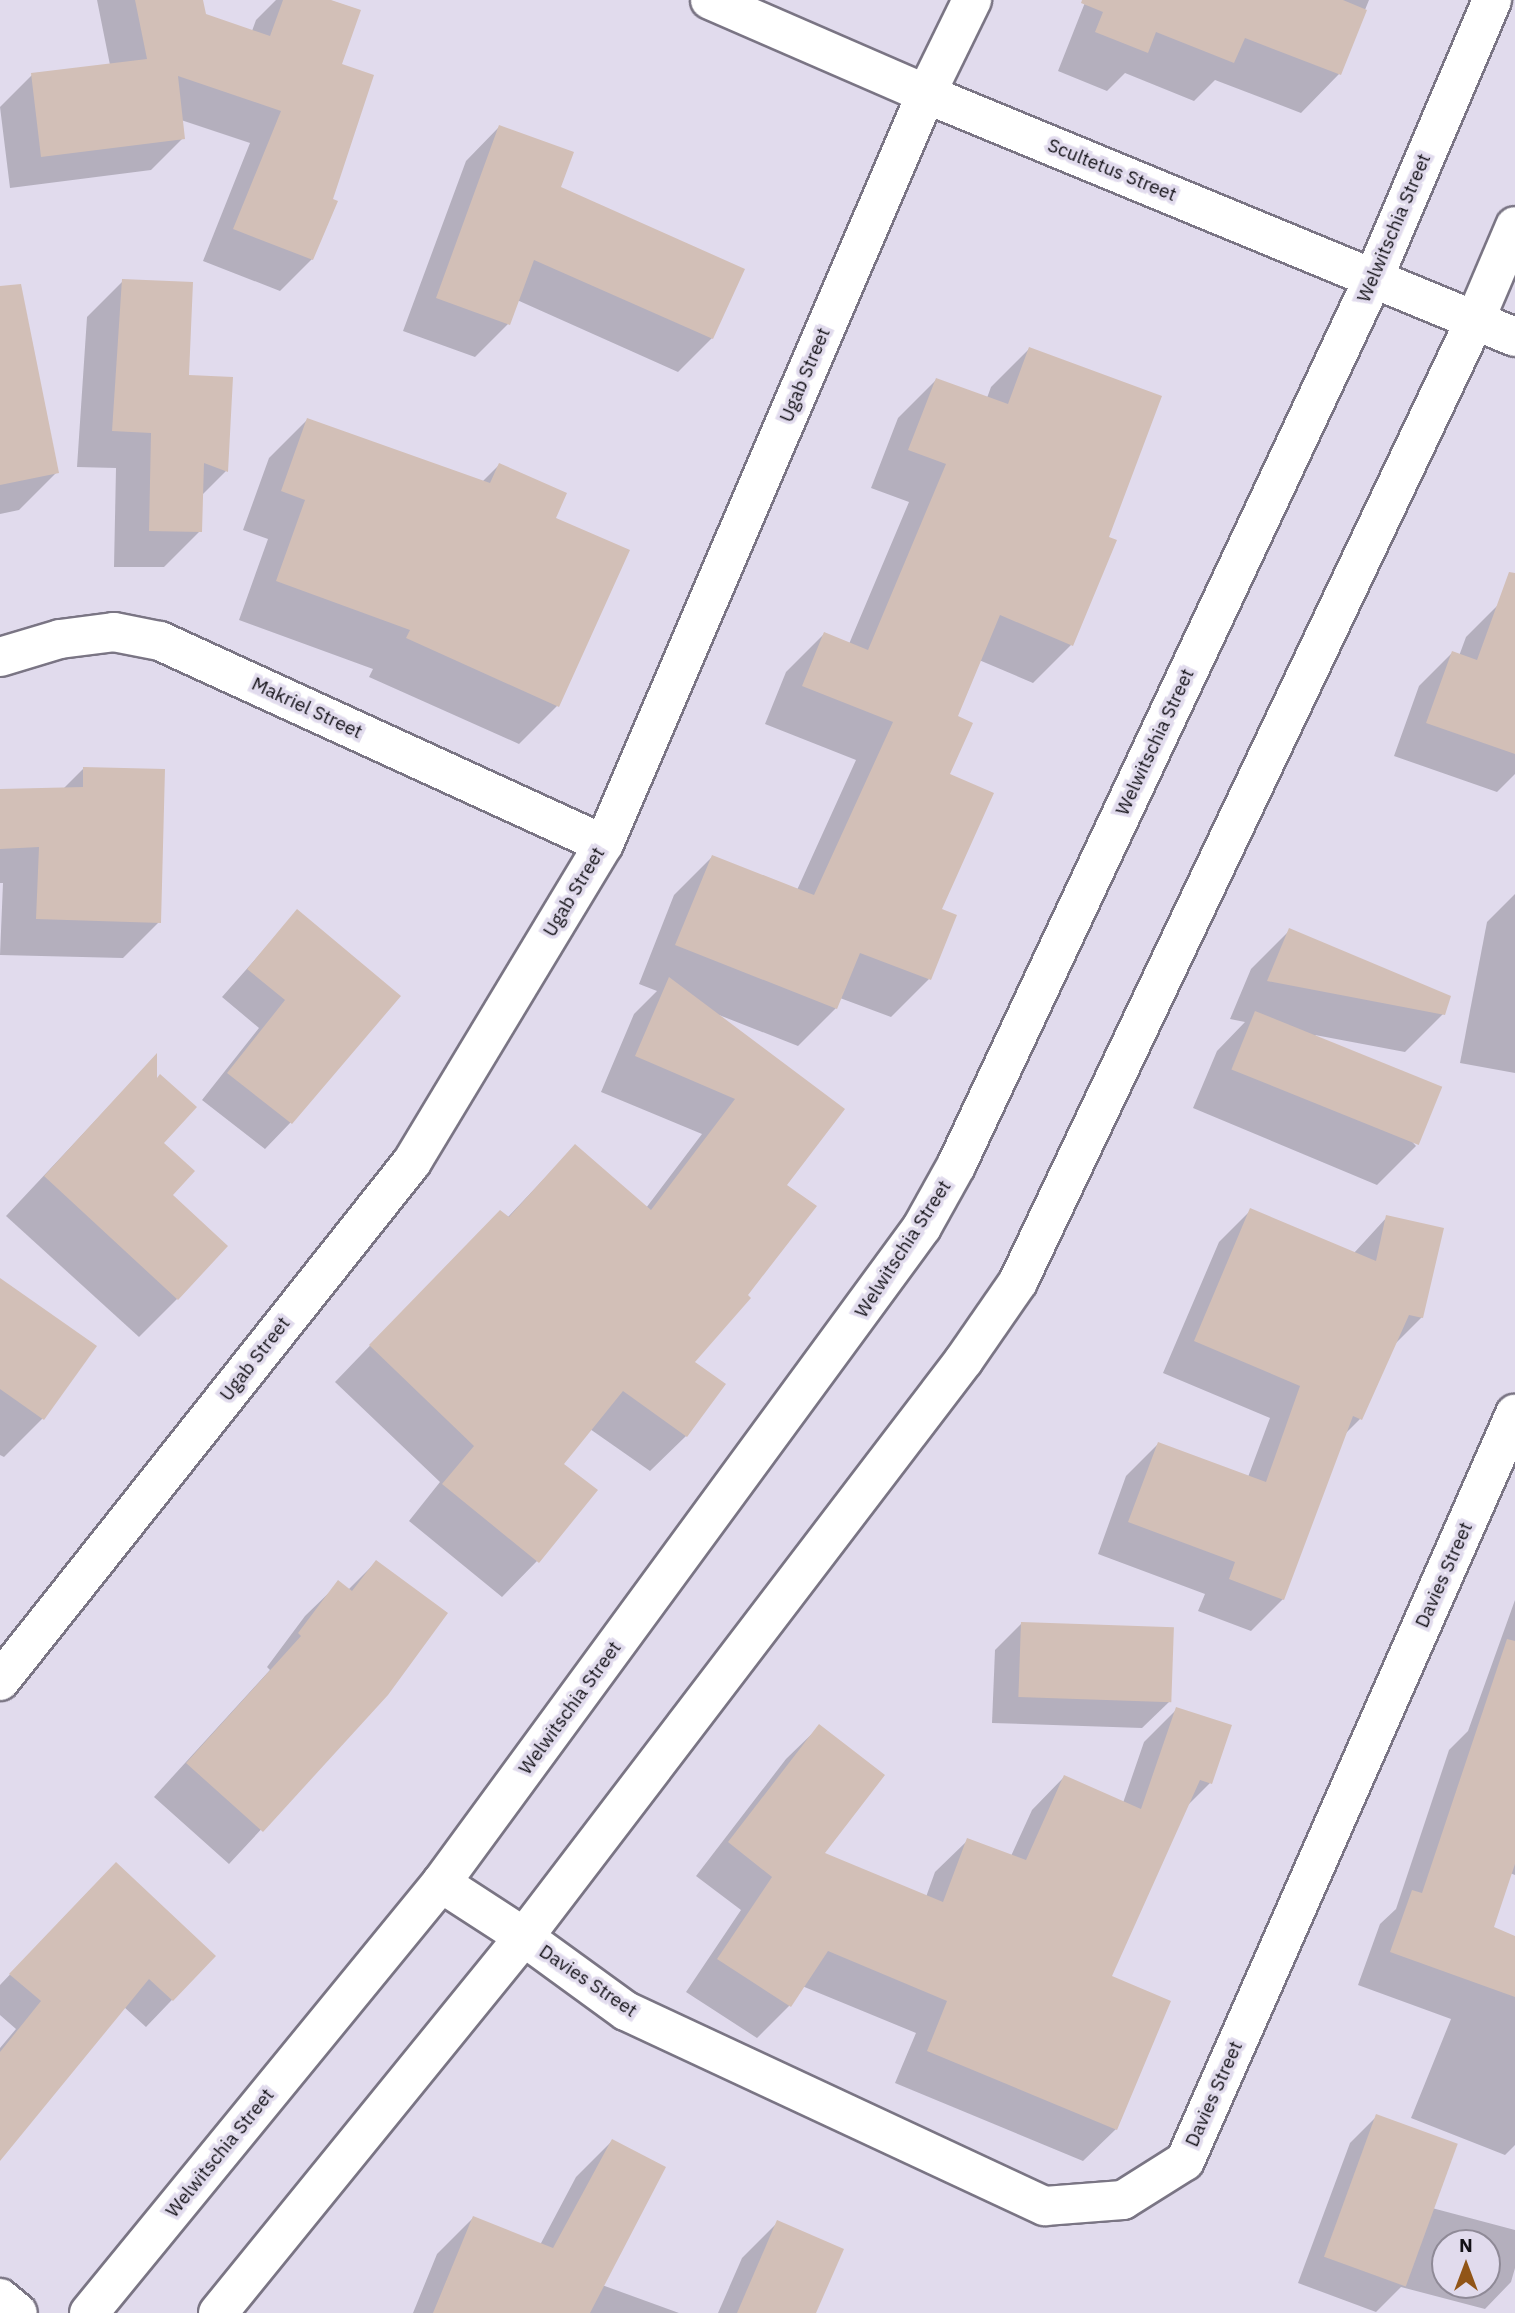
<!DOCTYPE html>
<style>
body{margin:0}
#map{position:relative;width:1515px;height:2313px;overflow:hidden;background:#e1dbed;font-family:"IBM Plex Sans",sans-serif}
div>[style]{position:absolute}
.shadow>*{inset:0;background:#0003}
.building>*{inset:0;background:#d2bfb7;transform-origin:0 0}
.roads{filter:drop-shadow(2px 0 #7a7584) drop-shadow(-2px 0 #7a7584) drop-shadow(0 2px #7a7584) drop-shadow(0 -2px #7a7584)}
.minor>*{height:38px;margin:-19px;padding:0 19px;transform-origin:19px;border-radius:19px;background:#fff}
.tertiary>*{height:38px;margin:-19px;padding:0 19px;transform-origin:19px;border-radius:19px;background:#fff}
span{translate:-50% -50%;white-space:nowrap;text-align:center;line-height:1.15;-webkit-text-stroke:7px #e1dbed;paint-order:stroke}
.street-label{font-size:19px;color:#131117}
.north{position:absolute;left:1431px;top:2229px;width:70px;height:70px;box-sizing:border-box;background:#e1dbed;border:2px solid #8f8a97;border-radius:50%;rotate:0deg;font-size:19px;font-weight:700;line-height:28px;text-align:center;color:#131117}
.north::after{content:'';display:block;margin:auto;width:24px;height:32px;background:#915517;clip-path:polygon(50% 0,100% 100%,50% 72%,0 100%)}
</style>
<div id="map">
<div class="shadow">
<div style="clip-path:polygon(97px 0,201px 0,204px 15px,252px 31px,256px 20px,276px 0,325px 0,340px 65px,312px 259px,280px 291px,203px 261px,250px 143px,181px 120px,183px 138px,151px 170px,10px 188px,0 107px,32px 75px,110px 65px)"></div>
<div style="clip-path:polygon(1086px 0,1369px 0,1339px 74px,1301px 113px,1215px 80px,1194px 101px,1125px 73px,1107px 91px,1058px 71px)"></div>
<div style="clip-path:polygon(499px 127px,712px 338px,678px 372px,517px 300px,508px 324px,475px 357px,403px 331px,466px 161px)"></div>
<div style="clip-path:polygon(123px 281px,187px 377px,226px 471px,201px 496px,200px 531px,164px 567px,114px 567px,116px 468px,77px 467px,87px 317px)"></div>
<div style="clip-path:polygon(1029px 349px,1106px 538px,1071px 645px,1033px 683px,979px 660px,956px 717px,948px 775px,940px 910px,929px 979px,891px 1017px,840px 998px,836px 1008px,798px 1046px,719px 1015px,785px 1185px,692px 1362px,686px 1436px,650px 1471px,590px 1429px,561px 1464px,537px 1561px,502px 1597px,409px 1521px,440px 1482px,335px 1382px,465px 1247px,507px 1218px,575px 1146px,646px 1208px,702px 1134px,601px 1092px,634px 1014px,657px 991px,639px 984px,674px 895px,712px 857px,797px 890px,856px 760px,765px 724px,786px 672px,824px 634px,849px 644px,909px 502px,871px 488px,898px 418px,936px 380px,987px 398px,991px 387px)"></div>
<div style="clip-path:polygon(0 369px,57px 472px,19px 510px,0 514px)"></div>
<div style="clip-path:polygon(307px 420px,482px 482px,499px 465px,553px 518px,557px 706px,519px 744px,369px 677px,373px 669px,239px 620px,268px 539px,243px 530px,269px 458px)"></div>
<div style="clip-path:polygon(1499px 604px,1515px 610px,1515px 774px,1497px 792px,1394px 756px,1419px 686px,1452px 653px,1459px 656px,1466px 637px)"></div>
<div style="clip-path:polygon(84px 768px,159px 922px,123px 958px,0 955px,3px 883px,0 883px,0 791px,63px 789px)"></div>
<div style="clip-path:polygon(1515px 894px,1515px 1073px,1460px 1063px,1487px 922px)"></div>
<div style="clip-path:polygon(297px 912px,291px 1122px,265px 1149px,202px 1100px,259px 1028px,222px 997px)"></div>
<div style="clip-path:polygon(1290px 930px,1443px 1014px,1405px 1052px,1315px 1035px,1416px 1146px,1377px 1185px,1193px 1108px,1217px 1051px,1245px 1022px,1230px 1019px,1251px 969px)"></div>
<div style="clip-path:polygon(155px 1057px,177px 1299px,139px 1337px,6px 1216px)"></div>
<div style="clip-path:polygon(1251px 1210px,1354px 1253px,1387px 1217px,1422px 1317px,1393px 1346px,1360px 1419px,1344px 1435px,1283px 1599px,1251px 1631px,1198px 1611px,1205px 1594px,1098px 1554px,1126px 1476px,1158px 1444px,1248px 1477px,1270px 1418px,1163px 1373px,1219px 1242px)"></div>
<div style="clip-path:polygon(0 1280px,94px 1347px,42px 1419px,4px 1457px,0 1455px)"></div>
<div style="clip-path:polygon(376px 1562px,387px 1694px,229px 1864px,154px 1797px,270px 1670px,267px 1667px,305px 1616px,339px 1583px,348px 1590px)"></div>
<div style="clip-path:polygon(1515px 1600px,1515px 1875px,1510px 1873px,1492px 1928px,1515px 1938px,1515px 2145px,1505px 2155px,1411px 2118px,1451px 2019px,1358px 1985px,1380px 1924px,1396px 1909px,1449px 1750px,1468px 1731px)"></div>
<div style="clip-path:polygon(1022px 1623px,1169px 1702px,1142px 1728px,992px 1723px,995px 1650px)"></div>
<div style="clip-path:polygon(1177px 1709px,1210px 1783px,1186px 1807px,1110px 1977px,1116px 2129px,1083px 2161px,895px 2083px,916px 2033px,802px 1986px,789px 2006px,757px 2038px,686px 1992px,741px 1910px,696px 1876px,786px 1759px,819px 1727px,823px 1854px,926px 1897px,935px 1872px,968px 1840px,1011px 1856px,1032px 1810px,1064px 1777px,1123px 1803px,1144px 1742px)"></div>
<div style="clip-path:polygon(90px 1890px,214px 1956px,146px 2027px,124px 2007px,0 2154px,0 2048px,16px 2029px,0 2015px,0 1985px)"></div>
<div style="clip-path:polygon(evenodd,1377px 2116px,1432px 2208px,1515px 2230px,1515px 2268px,1511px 2282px,1485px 2309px,1401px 2287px,1376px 2312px,1298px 2283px,1350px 2143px,1377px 2116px,1445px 2243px,1487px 2243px,1487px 2285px,1445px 2285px,1445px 2243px)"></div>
<div style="clip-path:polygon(612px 2141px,602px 2285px,679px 2313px,413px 2313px,437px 2254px,473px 2218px,540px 2245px,576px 2177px)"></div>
<div style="clip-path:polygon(778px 2222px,814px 2313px,718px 2313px,742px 2258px)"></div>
</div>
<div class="building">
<div style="clip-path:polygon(135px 0,203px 0,206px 14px,270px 36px,283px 0,331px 0,361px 10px,342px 64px,374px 75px,333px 199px,338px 201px,313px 260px,233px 229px,281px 111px,178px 76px,185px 139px,41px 157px,31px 73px,147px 59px)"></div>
<div style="clip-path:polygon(1082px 0,1343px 0,1367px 10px,1341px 75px,1245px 38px,1234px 63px,1156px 32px,1148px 53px,1095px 32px,1103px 12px,1081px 3px)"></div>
<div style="clip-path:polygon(499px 125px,574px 152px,561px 187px,745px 269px,713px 339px,534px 260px,510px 325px,436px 298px)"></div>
<div style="clip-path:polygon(122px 279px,193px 282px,189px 375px,233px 377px,228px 472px,204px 463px,202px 532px,149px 531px,151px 433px,112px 431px)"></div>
<div style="clip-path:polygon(21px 284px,59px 473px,0 485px,0 286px)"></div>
<div style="clip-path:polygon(1029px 347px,1162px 396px,1109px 537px,1117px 540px,1073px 646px,1000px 615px,958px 716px,973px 723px,950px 774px,994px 793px,942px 909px,957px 915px,931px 980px,860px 953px,837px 1009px,675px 945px,712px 855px,814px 895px,893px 722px,802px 686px,824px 632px,868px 650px,946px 464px,908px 450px,936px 378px,1008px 404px)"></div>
<div style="clip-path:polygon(307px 418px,490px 483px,499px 463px,567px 493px,556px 518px,630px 550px,559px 707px,406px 638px,410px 630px,276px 581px,305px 500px,281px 491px)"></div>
<div style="clip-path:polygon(1509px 572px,1515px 573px,1515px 754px,1426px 723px,1452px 651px,1477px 660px)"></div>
<div style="clip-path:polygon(83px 767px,165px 769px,161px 923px,36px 919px,39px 847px,0 849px,0 789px,83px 787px)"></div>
<div style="clip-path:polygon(297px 909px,401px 996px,292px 1124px,227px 1073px,285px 1000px,247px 969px)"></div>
<div style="clip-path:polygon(1289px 928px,1451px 996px,1445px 1015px,1267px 981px)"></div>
<div style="clip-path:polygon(669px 977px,845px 1109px,787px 1185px,817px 1206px,748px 1295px,751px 1298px,695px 1362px,726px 1384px,687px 1437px,623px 1391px,564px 1464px,598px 1490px,539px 1563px,442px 1484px,474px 1446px,369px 1345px,500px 1210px,509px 1217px,575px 1144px,651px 1210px,735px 1099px,635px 1056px)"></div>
<div style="left:1255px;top:1011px;width:202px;height:63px;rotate:22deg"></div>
<div style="clip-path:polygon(157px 1053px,157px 1078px,160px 1074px,197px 1107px,164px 1143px,195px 1171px,173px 1195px,228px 1246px,178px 1300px,44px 1176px)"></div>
<div style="clip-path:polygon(1250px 1208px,1376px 1261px,1386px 1215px,1444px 1228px,1423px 1318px,1409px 1315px,1362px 1420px,1353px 1416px,1284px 1600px,1229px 1579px,1235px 1562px,1128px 1522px,1158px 1442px,1266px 1482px,1300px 1386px,1194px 1341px)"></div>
<div style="clip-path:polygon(0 1278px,97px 1346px,44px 1420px,0 1389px)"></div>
<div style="clip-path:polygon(376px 1560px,448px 1613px,388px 1695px,263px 1832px,186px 1763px,301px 1636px,298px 1633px,338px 1580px,352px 1591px)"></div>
<div style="left:1021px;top:1622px;width:153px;height:75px;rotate:2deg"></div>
<div style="clip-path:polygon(1507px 1639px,1515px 1641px,1515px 1864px,1494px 1927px,1515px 1936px,1515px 1997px,1390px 1952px,1412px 1890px,1422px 1893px)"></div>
<div style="clip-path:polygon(1176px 1707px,1232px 1725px,1212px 1784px,1200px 1780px,1112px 1976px,1171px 2001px,1117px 2130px,927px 2051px,947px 2001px,828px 1951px,791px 2007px,717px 1959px,772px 1877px,728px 1842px,819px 1724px,885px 1775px,825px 1853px,943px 1902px,967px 1838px,1026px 1860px,1064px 1775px,1141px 1809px)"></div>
<div style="clip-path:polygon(116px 1862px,216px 1956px,173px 2001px,149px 1979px,0 2161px,0 2052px,41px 2001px,9px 1974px)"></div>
<div style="left:1376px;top:2114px;width:87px;height:152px;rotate:20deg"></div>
<div style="clip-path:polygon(612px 2139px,666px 2167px,590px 2313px,433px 2313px,473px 2216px,553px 2248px)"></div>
<div style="clip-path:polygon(777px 2220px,844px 2249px,816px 2313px,737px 2313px)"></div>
</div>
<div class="roads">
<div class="minor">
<div style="left:710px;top:0;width:236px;rotate:23.5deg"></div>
<div style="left:926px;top:94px;width:637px;rotate:22.42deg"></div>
<div style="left:0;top:657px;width:63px;rotate:-16.7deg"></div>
<div style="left:60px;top:639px;width:54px;rotate:-7.4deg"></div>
<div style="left:114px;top:632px;width:47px;rotate:11.1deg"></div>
<div style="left:160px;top:641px;width:488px;rotate:24.6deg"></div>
<div style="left:0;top:1681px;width:663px;rotate:-51.56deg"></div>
<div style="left:412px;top:1162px;width:371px;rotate:-58.9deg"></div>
<div style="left:604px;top:844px;width:816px;rotate:-66.76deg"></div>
<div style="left:926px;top:94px;width:105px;rotate:-63.9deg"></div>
<div style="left:441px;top:1883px;width:99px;rotate:33deg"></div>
<div style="left:524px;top:1937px;width:126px;rotate:36deg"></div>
<div style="left:626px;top:2011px;width:462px;rotate:25deg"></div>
<div style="left:1045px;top:2206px;width:78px;rotate:-4.4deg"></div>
<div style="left:1123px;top:2200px;width:73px;rotate:-32.2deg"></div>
<div style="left:1185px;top:2161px;width:817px;rotate:-66.17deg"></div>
<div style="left:0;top:2298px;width:23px;rotate:40deg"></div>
</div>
<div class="tertiary">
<div style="left:89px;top:2313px;width:556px;rotate:-50.7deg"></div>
<div style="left:441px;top:1883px;width:813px;rotate:-53.75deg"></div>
<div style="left:922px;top:1227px;width:70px;rotate:-60.9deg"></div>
<div style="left:956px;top:1166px;width:982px;rotate:-64.82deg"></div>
<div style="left:1374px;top:277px;width:301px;rotate:-66.9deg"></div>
<div style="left:218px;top:2313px;width:485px;rotate:-50.9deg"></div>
<div style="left:524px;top:1937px;width:726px;rotate:-52.67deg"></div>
<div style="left:964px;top:1360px;width:95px;rotate:-55.3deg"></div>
<div style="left:1018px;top:1282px;width:1065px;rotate:-64.59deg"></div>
<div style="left:1475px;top:320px;width:102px;rotate:-66.9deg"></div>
</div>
</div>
<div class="street-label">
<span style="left:1112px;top:170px;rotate:22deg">Scultetus Street</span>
<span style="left:1394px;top:228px;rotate:-67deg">Welwitschia Street</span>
<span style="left:805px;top:375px;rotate:-67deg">Ugab Street</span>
<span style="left:307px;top:708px;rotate:25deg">Makriel Street</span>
<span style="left:1155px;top:742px;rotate:-65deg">Welwitschia Street</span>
<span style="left:574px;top:892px;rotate:-59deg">Ugab Street</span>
<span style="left:903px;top:1249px;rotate:-57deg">Welwitschia Street</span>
<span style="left:255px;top:1359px;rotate:-52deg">Ugab Street</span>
<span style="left:1444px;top:1575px;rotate:-66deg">Davies Street</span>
<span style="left:570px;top:1708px;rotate:-54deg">Welwitschia Street</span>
<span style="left:588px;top:1981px;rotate:34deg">Davies Street</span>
<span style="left:1214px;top:2094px;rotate:-66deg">Davies Street</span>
<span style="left:220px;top:2153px;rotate:-51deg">Welwitschia Street</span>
</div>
<div class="north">N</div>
</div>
